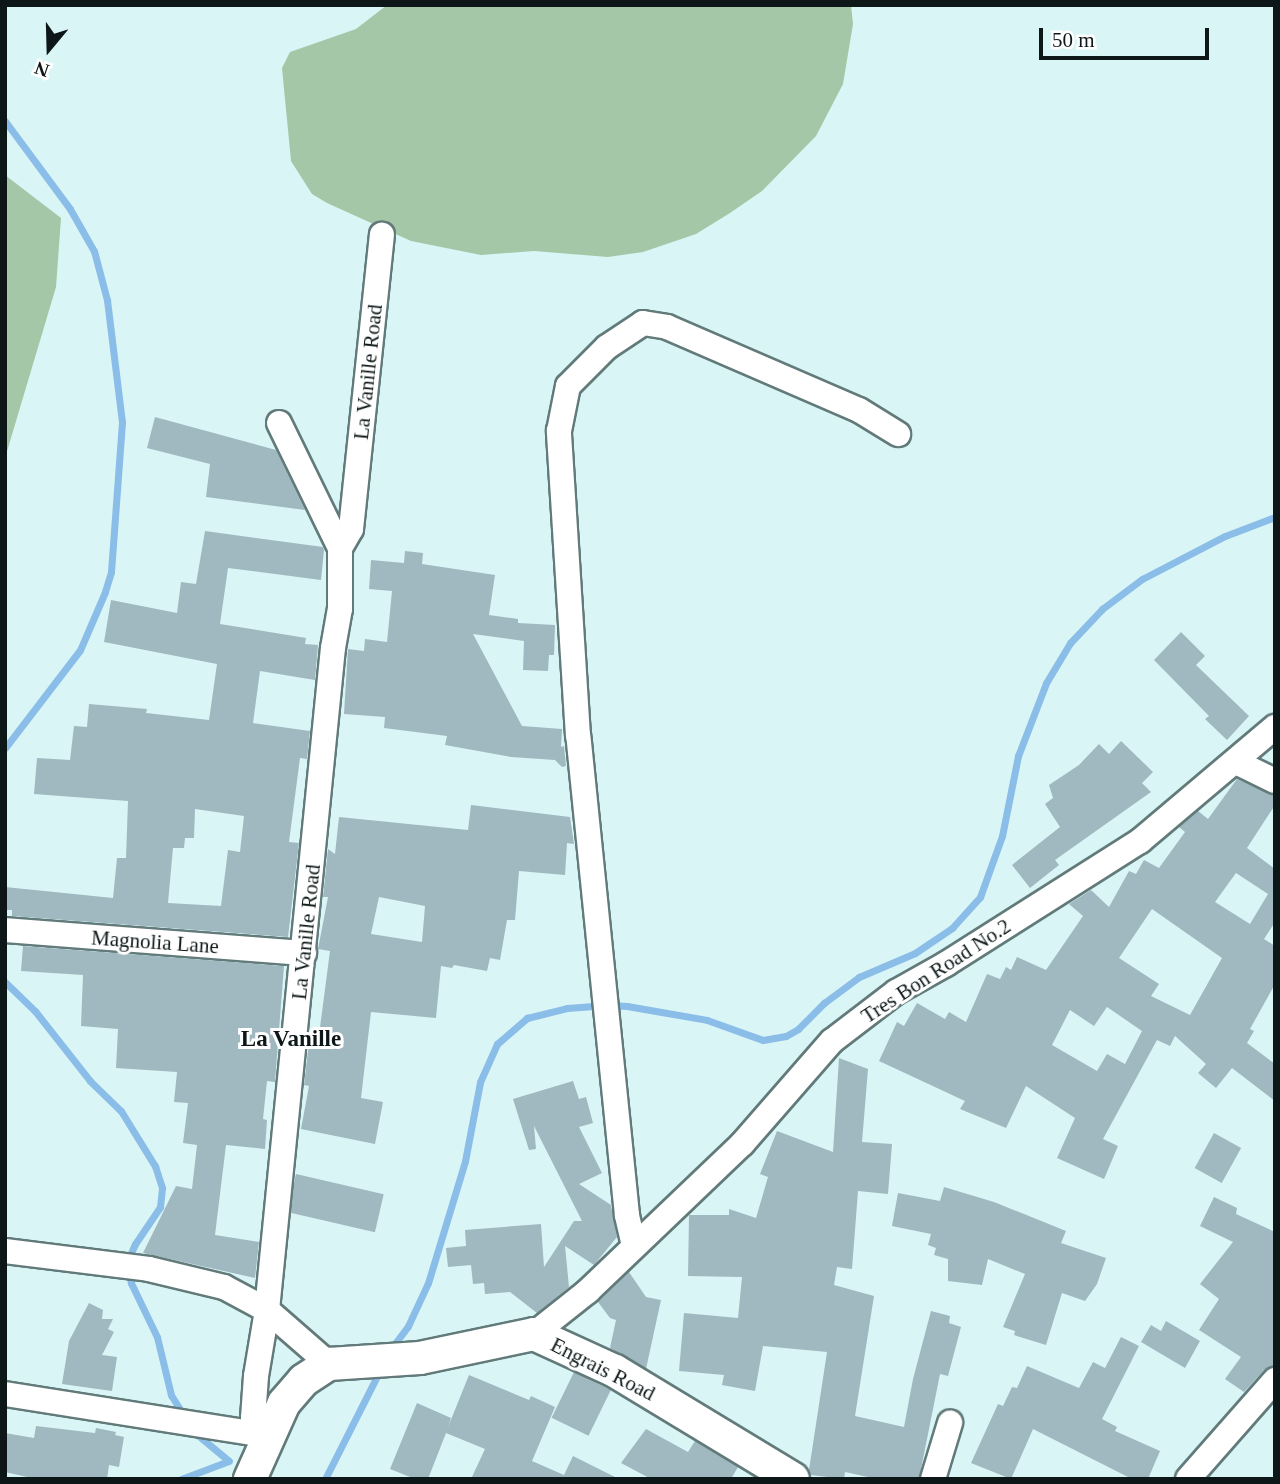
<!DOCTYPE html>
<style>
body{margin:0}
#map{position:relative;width:1280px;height:1484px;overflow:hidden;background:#daf5f5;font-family:"Times New Roman",serif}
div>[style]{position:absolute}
.green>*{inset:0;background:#a4c7a7}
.stream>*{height:7px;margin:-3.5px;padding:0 3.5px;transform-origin:3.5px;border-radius:3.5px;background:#8abde8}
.building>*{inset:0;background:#a0b8c0;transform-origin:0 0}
.roads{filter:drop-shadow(2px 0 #627a7a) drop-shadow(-2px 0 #627a7a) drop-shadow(0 2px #627a7a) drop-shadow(0 -2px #627a7a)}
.minor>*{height:24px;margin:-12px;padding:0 12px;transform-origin:12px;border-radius:12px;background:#fff}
.tertiary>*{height:32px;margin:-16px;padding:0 16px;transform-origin:16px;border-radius:16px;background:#fff}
span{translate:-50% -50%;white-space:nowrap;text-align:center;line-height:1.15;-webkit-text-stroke:6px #fff;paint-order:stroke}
.street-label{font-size:21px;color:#0d1717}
.neighbourhood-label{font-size:23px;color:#0d1717;font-weight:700}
.frame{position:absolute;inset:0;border:7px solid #0d1717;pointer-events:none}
.north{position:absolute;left:14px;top:14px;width:70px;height:70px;-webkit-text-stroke:5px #fff;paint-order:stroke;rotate:199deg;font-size:19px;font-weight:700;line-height:28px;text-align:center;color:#0d1717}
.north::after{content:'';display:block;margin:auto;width:24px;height:32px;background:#0d1717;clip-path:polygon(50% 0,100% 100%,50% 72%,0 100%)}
.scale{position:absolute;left:1039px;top:28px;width:170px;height:32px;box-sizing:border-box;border:4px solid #0d1717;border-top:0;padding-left:9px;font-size:21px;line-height:24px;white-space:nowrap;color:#0d1717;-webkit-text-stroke:5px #fff;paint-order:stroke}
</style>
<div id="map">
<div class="green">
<div style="clip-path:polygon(387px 5px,851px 5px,853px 24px,843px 84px,816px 136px,762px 191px,730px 213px,696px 234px,643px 252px,608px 257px,534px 251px,481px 255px,411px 241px,327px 203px,312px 194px,291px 161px,282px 68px,290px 52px,356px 29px)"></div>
<div style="clip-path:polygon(5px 175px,61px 218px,56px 287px,5px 458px)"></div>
</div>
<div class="stream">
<div style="left:5px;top:121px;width:109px;rotate:53.5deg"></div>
<div style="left:70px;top:209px;width:48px;rotate:60.3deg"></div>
<div style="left:94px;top:251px;width:51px;rotate:75.1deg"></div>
<div style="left:107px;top:300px;width:123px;rotate:83deg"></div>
<div style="left:122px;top:422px;width:150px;rotate:94.2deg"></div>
<div style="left:111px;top:572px;width:21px;rotate:107deg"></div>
<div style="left:105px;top:592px;width:63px;rotate:113.3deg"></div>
<div style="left:80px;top:650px;width:123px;rotate:127.4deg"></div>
<div style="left:5px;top:982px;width:42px;rotate:44deg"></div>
<div style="left:35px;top:1011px;width:89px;rotate:51.8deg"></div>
<div style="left:90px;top:1081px;width:43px;rotate:44.1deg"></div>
<div style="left:121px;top:1111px;width:65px;rotate:58.3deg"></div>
<div style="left:155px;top:1166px;width:23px;rotate:72deg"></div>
<div style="left:162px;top:1188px;width:19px;rotate:96deg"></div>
<div style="left:160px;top:1207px;width:45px;rotate:124deg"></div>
<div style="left:135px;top:1244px;width:17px;rotate:114deg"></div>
<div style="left:129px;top:1272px;width:11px;rotate:80deg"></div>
<div style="left:131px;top:1283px;width:60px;rotate:64.3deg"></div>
<div style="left:157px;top:1337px;width:60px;rotate:76.4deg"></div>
<div style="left:171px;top:1395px;width:25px;rotate:58deg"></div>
<div style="left:390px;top:1350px;width:30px;rotate:-53deg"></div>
<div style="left:408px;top:1326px;width:47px;rotate:-65.1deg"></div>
<div style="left:428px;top:1283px;width:127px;rotate:-73.1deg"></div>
<div style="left:465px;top:1161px;width:80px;rotate:-79.2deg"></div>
<div style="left:480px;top:1082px;width:42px;rotate:-65.9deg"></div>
<div style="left:497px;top:1044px;width:40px;rotate:-41deg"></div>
<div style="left:527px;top:1018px;width:41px;rotate:-14deg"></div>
<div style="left:567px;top:1008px;width:41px;rotate:-4.2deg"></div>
<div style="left:608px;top:1005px;width:19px;rotate:3deg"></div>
<div style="left:627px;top:1006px;width:81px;rotate:9.9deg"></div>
<div style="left:707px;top:1020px;width:59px;rotate:19.7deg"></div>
<div style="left:763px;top:1040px;width:23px;rotate:-10deg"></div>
<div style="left:786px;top:1036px;width:14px;rotate:-30deg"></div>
<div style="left:798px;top:1029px;width:37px;rotate:-45deg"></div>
<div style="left:824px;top:1003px;width:44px;rotate:-36.6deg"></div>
<div style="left:859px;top:977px;width:61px;rotate:-23.2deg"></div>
<div style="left:915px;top:953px;width:45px;rotate:-34deg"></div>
<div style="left:952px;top:928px;width:42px;rotate:-47.9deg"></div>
<div style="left:980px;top:897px;width:65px;rotate:-70.2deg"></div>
<div style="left:1002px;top:836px;width:82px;rotate:-78.7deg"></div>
<div style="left:1018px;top:756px;width:78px;rotate:-69deg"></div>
<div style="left:1046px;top:683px;width:47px;rotate:-59deg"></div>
<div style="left:1070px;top:643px;width:47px;rotate:-46.7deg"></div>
<div style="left:1102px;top:609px;width:50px;rotate:-36.9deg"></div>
<div style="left:1142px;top:579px;width:93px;rotate:-27.4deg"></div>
<div style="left:1225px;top:536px;width:53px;rotate:-20.8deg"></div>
<div style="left:194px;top:1432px;width:45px;rotate:39.6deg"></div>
<div style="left:181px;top:1479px;width:51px;rotate:-20.6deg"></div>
<div style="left:325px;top:1479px;width:122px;rotate:-63.2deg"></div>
</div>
<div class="building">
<div style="clip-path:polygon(155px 417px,276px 450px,305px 510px,206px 497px,210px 464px,147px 448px)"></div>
<div style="clip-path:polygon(evenodd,205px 531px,323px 547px,324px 550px,321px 580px,228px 568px,220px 624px,306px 638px,305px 644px,318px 645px,315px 680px,260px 671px,253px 723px,310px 731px,307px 759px,300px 758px,289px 842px,299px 843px,288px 937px,12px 916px,12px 910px,5px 910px,5px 887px,113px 898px,117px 858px,126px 858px,128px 801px,34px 794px,37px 758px,70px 760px,74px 726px,87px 727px,89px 704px,147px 709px,146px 713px,209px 720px,217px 664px,104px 642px,111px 600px,177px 613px,181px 582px,196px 584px,205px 531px,195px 809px,244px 816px,240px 852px,228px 850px,221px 906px,168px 903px,173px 848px,184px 848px,185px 838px,194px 838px,195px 809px)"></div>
<div style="clip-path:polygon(405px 551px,423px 553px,422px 564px,495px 575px,489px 615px,518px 619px,518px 623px,555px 625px,554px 655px,549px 655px,548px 671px,523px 670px,524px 641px,473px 634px,522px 726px,562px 729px,561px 747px,564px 746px,566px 766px,562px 767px,555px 760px,511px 757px,445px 745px,447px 736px,384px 728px,385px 717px,344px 714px,348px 649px,364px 651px,365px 639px,387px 642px,392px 591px,369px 589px,371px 560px,404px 563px)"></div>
<div style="clip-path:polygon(1181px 632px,1205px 656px,1196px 665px,1249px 716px,1227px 740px,1205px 719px,1209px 716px,1154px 660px)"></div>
<div style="clip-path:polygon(1121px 741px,1153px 772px,1142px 783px,1151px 792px,1055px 860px,1059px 865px,1030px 888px,1012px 865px,1060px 827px,1045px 804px,1053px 798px,1049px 785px,1079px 765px,1099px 744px,1109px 754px)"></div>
<div style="clip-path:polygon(evenodd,1237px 779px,1275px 796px,1275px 805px,1247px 848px,1275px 869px,1275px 922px,1264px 939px,1275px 946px,1275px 984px,1250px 1029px,1254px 1031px,1247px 1043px,1275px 1064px,1275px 1101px,1232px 1068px,1216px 1088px,1198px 1073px,1206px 1064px,1175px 1036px,1170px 1046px,1157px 1040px,1103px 1139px,1118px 1146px,1104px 1179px,1057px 1158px,1075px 1118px,1026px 1086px,1006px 1128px,960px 1109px,965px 1101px,879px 1061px,897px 1022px,904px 1026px,917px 1003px,945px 1019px,949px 1012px,966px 1022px,987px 974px,1000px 979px,1006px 967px,1011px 970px,1017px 957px,1046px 970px,1083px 916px,1069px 904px,1091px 890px,1109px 907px,1129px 871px,1136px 874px,1144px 860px,1159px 868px,1185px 832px,1179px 827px,1198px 811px,1208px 819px,1237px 779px,1236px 873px,1268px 894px,1250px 924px,1215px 902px,1236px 873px,1237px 779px,1152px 909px,1222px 958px,1190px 1015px,1151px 996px,1159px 984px,1119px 958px,1152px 909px,1237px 779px,1107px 1007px,1142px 1031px,1125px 1064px,1107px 1054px,1097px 1071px,1052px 1045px,1070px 1010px,1094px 1026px,1107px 1007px)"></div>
<div style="clip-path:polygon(evenodd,471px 805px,570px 817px,574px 844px,567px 843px,565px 875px,519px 871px,515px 920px,507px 920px,500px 960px,490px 958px,487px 971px,454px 965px,452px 968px,441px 966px,436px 1018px,371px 1012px,361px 1098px,383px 1102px,375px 1144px,301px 1129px,309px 1086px,304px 1085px,310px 1034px,319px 1035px,330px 951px,318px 949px,328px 897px,323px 897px,328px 849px,335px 854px,339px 817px,468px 830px,471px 805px,379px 897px,425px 906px,422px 942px,371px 934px,379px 897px)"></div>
<div style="clip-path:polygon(23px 946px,284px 966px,275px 1082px,267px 1081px,263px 1119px,267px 1120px,265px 1149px,226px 1145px,215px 1235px,259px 1242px,255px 1278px,143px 1253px,176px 1186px,192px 1189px,197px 1145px,183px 1143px,188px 1103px,174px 1102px,177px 1072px,116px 1068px,118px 1029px,81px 1026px,83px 975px,21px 971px)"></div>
<div style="clip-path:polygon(839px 1058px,868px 1069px,862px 1142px,892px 1144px,888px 1194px,858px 1191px,852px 1269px,837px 1267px,834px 1285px,874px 1296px,855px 1416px,904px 1427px,913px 1379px,931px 1311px,950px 1316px,949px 1323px,961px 1327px,948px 1376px,940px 1374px,919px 1479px,877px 1479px,845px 1472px,844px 1479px,811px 1475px,809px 1470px,827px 1352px,763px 1346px,755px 1391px,722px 1385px,724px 1375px,679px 1371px,684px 1313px,738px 1318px,742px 1277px,688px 1276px,689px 1215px,729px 1215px,729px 1209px,756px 1218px,768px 1177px,760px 1174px,777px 1131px,833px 1152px)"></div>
<div style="clip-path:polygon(573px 1081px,579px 1099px,586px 1097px,593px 1123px,579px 1127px,602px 1173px,579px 1184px,611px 1205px,617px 1237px,594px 1265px,565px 1246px,569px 1287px,537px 1313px,510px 1292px,485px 1294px,484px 1283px,473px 1284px,471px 1265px,448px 1267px,446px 1248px,466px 1246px,465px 1230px,541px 1224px,544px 1267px,574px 1221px,582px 1221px,534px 1126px,536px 1149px,529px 1150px,513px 1099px)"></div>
<div style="left:1214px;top:1133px;width:31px;height:40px;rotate:29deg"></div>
<div style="left:296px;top:1174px;width:90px;height:39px;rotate:13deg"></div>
<div style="clip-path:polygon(944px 1187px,994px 1202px,1066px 1231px,1061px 1243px,1106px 1258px,1097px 1284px,1085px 1301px,1062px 1293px,1046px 1345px,1014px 1335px,1015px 1331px,1003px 1327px,1025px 1274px,988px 1259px,982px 1285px,948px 1281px,948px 1259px,934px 1255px,936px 1248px,928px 1245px,931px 1234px,892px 1226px,898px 1193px,940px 1201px)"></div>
<div style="clip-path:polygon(1214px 1197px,1237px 1208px,1236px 1214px,1275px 1232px,1275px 1365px,1264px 1370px,1244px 1392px,1225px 1379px,1241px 1357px,1199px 1330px,1219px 1299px,1200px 1284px,1233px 1242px,1200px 1226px)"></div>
<div style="clip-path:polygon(629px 1272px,646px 1297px,661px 1300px,646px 1369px,610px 1348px,616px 1320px,610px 1318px,598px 1302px)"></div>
<div style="clip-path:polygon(89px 1303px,103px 1310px,102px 1319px,113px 1319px,108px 1329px,114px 1332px,102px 1355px,117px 1357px,112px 1391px,62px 1384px,69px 1341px)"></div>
<div style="clip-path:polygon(1166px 1321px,1200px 1341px,1185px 1368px,1141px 1342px,1151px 1325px,1161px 1331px)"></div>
<div style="clip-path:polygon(1121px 1337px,1139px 1346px,1102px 1419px,1117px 1427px,1115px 1431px,1160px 1451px,1148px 1479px,1132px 1479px,1033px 1429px,1011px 1479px,971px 1463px,998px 1404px,1003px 1406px,1012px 1387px,1017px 1388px,1027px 1366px,1079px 1388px,1093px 1362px,1105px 1368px)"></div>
<div style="left:574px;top:1372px;width:41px;height:51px;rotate:26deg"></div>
<div style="clip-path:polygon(469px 1375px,529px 1400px,531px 1396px,555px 1407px,532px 1461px,564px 1475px,573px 1456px,619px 1479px,471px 1479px,485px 1449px,446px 1433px,428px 1479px,415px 1479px,390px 1469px,417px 1403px,451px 1418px,448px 1427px)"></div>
<div style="clip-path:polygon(36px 1426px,95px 1433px,96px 1428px,116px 1432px,115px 1435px,124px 1437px,119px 1467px,109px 1465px,107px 1479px,36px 1479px,5px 1472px,5px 1433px,34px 1438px)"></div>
<div style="clip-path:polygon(646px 1429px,688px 1452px,695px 1441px,738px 1467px,731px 1479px,651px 1479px,621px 1463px)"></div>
</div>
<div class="roads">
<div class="minor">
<div style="left:340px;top:548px;width:22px;rotate:-60deg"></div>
<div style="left:351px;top:529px;width:296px;rotate:-84deg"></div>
<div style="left:1236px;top:762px;width:43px;rotate:26deg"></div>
<div style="left:5px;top:930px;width:300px;rotate:4.4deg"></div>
<div style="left:634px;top:1246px;width:32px;rotate:-103deg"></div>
<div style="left:627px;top:1215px;width:481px;rotate:-95.8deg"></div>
<div style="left:578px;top:736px;width:306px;rotate:-93.6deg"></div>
<div style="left:559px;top:431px;width:46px;rotate:-78.7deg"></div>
<div style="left:568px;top:386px;width:55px;rotate:-45deg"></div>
<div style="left:607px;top:347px;width:43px;rotate:-33.7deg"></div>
<div style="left:643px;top:323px;width:24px;rotate:9deg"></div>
<div style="left:667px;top:327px;width:209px;rotate:23.4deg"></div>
<div style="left:859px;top:410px;width:46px;rotate:31.6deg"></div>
<div style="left:5px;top:1251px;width:145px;rotate:7.1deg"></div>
<div style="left:149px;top:1269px;width:77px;rotate:13.5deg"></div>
<div style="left:224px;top:1287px;width:49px;rotate:28.1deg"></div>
<div style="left:267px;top:1310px;width:82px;rotate:41.1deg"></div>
<div style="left:534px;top:1334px;width:69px;rotate:-38.5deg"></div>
<div style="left:588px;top:1291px;width:213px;rotate:-43.7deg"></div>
<div style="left:742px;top:1144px;width:137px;rotate:-48.9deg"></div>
<div style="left:832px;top:1041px;width:81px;rotate:-37.4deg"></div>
<div style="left:896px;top:992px;width:57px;rotate:-29.2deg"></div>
<div style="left:946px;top:964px;width:230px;rotate:-32.4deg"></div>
<div style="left:1140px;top:841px;width:177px;rotate:-40.2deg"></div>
<div style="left:5px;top:1394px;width:267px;rotate:9deg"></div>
<div style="left:269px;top:1436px;width:24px;rotate:-132deg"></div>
<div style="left:253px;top:1418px;width:42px;rotate:-85.9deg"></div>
<div style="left:256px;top:1376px;width:67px;rotate:-80.5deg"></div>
<div style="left:267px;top:1310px;width:665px;rotate:-84.31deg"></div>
<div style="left:333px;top:648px;width:40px;rotate:-80deg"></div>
<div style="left:340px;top:609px;width:61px;rotate:-90deg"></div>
<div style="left:340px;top:548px;width:139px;rotate:-116deg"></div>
<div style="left:933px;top:1479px;width:59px;rotate:-73.1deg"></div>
<div style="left:1188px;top:1479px;width:132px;rotate:-48.7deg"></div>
</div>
<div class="tertiary">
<div style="left:250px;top:1479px;width:83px;rotate:-65.9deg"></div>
<div style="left:284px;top:1403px;width:30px;rotate:-49deg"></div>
<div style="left:304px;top:1380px;width:30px;rotate:-33deg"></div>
<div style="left:329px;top:1364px;width:91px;rotate:-3.8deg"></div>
<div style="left:420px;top:1358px;width:116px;rotate:-11.9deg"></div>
<div style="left:534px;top:1334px;width:89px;rotate:24.6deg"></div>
<div style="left:615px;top:1371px;width:208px;rotate:31.2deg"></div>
</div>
</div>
<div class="street-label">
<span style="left:368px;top:372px;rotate:-84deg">La Vanille Road</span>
<span style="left:306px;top:932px;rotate:-84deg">La Vanille Road</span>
<span style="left:155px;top:942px;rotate:4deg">Magnolia Lane</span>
<span style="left:936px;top:971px;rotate:-33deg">Tres Bon Road No.2</span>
<span style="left:603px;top:1369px;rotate:27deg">Engrais Road</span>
</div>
<div class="neighbourhood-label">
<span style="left:291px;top:1039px">La Vanille</span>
</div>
<div class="frame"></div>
<div class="north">N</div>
<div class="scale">50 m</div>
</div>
